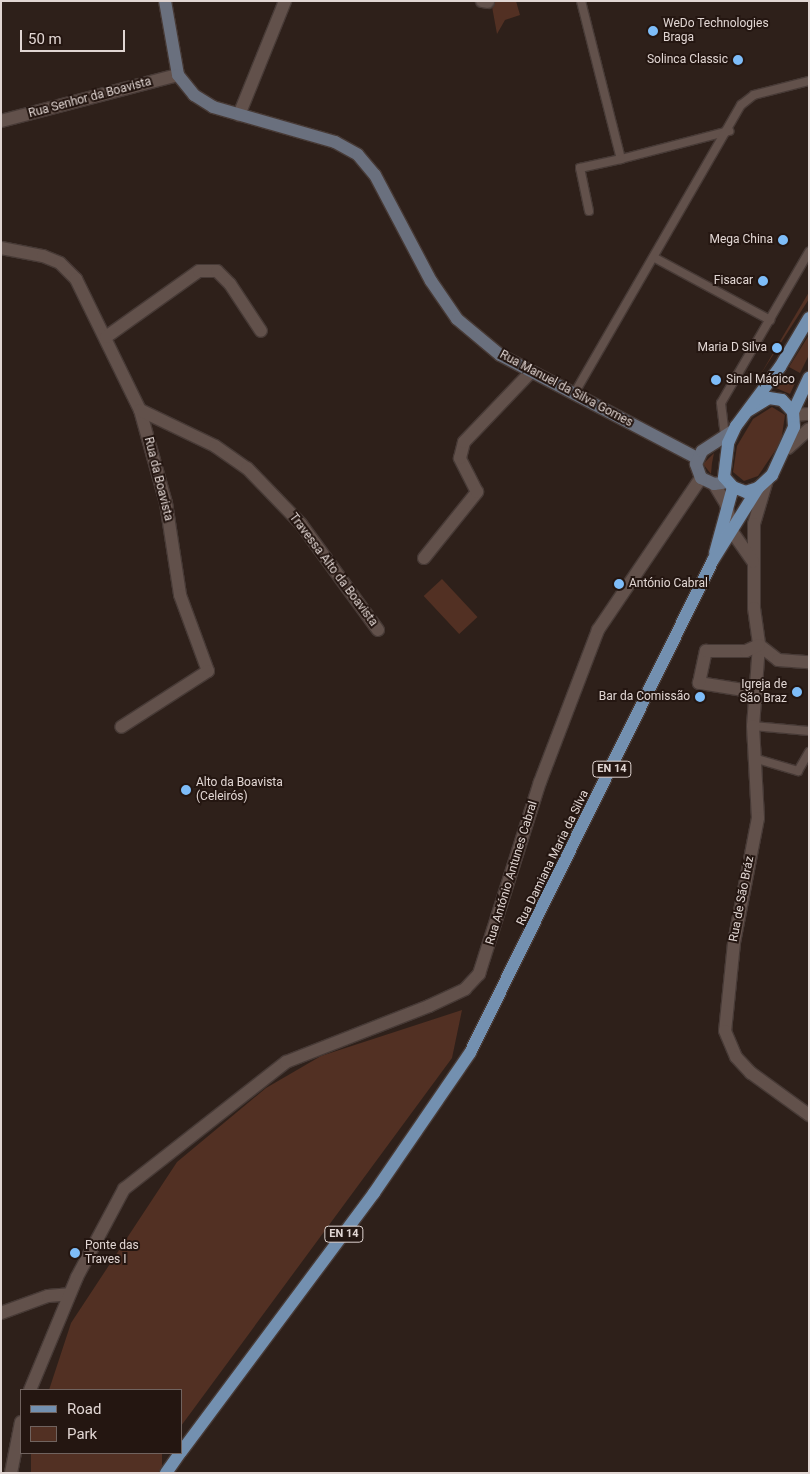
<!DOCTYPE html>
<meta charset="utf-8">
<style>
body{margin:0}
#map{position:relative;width:810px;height:1474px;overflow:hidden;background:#2e201a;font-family:Roboto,sans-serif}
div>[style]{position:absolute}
.green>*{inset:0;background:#523023;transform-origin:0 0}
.roads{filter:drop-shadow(1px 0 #473a36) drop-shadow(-1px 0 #473a36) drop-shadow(0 1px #473a36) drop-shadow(0 -1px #473a36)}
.lane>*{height:8px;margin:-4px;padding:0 4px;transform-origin:4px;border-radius:4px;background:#62514b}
.street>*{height:12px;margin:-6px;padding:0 6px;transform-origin:6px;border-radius:6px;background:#62514b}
.secondary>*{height:12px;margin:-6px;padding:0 6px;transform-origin:6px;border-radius:6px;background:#6a707e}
.primary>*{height:12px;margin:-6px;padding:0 6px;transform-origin:6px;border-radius:6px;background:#7390b0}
.dots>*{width:14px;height:14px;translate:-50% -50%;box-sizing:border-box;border:2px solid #241611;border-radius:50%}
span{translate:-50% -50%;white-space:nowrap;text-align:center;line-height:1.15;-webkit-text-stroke:4px #241611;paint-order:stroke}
.shield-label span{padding:1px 4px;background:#241611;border:1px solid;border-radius:4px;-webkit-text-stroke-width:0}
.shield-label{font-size:11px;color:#e1d6d3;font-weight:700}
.poi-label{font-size:12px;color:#e1d6d3}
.left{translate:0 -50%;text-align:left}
.right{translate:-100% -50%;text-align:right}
.street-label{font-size:12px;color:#e1d6d3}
.frame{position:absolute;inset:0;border:2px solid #e1d6d3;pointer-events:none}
.legend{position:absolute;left:20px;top:1389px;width:162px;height:65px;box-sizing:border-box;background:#241611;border:1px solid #70635f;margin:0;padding:6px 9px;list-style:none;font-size:15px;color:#e1d6d3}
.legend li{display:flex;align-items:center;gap:10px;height:25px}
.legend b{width:25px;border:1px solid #70635f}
.scale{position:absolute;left:20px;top:30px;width:105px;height:22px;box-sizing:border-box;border:2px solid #e1d6d3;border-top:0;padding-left:6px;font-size:15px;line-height:18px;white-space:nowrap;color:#e1d6d3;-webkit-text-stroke:4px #241611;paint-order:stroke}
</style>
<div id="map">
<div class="green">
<div style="clip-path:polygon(491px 1px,516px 1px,520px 15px,505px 20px,497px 34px)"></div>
<div style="clip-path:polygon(809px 292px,809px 299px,759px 377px,783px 336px)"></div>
<div style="clip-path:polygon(809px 335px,809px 355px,800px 373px,789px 367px)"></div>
<div style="clip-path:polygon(784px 374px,796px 381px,790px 394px,776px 388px)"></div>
<div style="clip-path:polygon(772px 407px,785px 415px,781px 442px,758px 476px,744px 481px,733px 472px,737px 446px,753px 419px)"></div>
<div style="clip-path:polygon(714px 453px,712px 463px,711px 474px,703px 464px)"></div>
<div style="left:442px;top:579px;width:52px;height:25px;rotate:47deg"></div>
<div style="clip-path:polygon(462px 1010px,452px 1058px,181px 1426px,181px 1390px,49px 1390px,71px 1323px,177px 1162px,266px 1088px,321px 1056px)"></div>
<div style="left:31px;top:1453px;width:131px;height:20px"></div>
</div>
<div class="roads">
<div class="lane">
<div style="left:581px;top:1px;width:163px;rotate:75.8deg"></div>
<div style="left:621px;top:159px;width:112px;rotate:-14.5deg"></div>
<div style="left:589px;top:211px;width:44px;rotate:-101.8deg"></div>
<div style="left:580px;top:168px;width:42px;rotate:-12.4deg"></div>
<div style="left:655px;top:258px;width:131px;rotate:28.3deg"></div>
<div style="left:574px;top:394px;width:334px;rotate:-60deg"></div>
<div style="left:741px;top:105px;width:16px;rotate:-38deg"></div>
<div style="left:754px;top:95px;width:57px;rotate:-14.3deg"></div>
<div style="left:725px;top:436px;width:33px;rotate:-97deg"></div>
<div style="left:721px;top:403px;width:175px;rotate:-59.8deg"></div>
<div style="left:753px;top:726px;width:56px;rotate:5.1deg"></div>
<div style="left:757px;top:759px;width:43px;rotate:16.3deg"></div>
<div style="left:798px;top:771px;width:22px;rotate:-60deg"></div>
</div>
<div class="street">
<div style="left:482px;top:1px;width:6px;rotate:9deg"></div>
<div style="left:239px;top:115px;width:123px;rotate:-68deg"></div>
<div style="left:1px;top:121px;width:183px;rotate:-14.6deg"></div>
<div style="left:1px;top:248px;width:43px;rotate:10.8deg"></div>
<div style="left:43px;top:256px;width:18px;rotate:22deg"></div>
<div style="left:60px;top:263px;width:23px;rotate:45deg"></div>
<div style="left:76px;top:279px;width:146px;rotate:64deg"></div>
<div style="left:140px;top:410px;width:97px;rotate:74.4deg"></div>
<div style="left:166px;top:503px;width:93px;rotate:81.3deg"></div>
<div style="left:180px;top:595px;width:81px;rotate:69.8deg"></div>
<div style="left:208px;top:671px;width:103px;rotate:147.2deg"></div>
<div style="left:106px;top:337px;width:114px;rotate:-35.4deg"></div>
<div style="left:199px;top:271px;width:18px"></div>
<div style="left:217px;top:271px;width:18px;rotate:45deg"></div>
<div style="left:230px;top:284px;width:56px;rotate:56.6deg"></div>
<div style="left:140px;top:410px;width:83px;rotate:25.6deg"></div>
<div style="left:215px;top:446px;width:39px;rotate:35deg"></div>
<div style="left:247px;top:468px;width:78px;rotate:46deg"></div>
<div style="left:301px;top:524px;width:131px;rotate:54deg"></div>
<div style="left:793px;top:415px;width:16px;rotate:-4deg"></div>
<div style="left:788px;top:448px;width:28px;rotate:-42deg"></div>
<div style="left:767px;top:480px;width:46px;rotate:106.5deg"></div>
<div style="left:754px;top:524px;width:84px;rotate:90deg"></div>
<div style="left:754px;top:608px;width:37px;rotate:82deg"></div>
<div style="left:759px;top:645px;width:81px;rotate:94.2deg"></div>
<div style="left:753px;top:726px;width:92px;rotate:86.9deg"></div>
<div style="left:758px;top:818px;width:127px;rotate:100.9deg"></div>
<div style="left:734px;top:943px;width:88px;rotate:95.8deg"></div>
<div style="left:725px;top:1031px;width:28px;rotate:67deg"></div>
<div style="left:736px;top:1057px;width:22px;rotate:47deg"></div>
<div style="left:751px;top:1073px;width:72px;rotate:35.9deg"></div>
<div style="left:714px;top:484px;width:23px;rotate:59deg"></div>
<div style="left:726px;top:504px;width:30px;rotate:76deg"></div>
<div style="left:733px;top:533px;width:35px;rotate:55deg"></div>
<div style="left:424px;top:558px;width:85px;rotate:-51.2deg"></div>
<div style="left:477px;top:492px;width:38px;rotate:-117deg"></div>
<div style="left:460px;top:458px;width:16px;rotate:-76deg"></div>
<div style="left:464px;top:442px;width:97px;rotate:-46.3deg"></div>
<div style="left:759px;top:645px;width:24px;rotate:38deg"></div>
<div style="left:778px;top:660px;width:31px;rotate:4deg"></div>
<div style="left:756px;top:692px;width:58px;rotate:-171deg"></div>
<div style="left:699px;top:683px;width:33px;rotate:-78deg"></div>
<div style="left:706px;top:651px;width:40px"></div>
<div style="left:746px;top:651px;width:14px;rotate:-25deg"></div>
<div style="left:1px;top:1313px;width:50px;rotate:-19.9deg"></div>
<div style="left:48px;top:1296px;width:21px;rotate:-5deg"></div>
<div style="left:30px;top:1390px;width:122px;rotate:-67.4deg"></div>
<div style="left:77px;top:1277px;width:100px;rotate:-61.9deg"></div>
<div style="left:124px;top:1189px;width:206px;rotate:-38.1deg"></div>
<div style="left:286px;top:1062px;width:154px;rotate:-21.4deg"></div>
<div style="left:429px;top:1006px;width:40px;rotate:-25deg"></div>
<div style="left:465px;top:989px;width:21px;rotate:-47deg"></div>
<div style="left:479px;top:974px;width:201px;rotate:-72.4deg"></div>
<div style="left:540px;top:782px;width:163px;rotate:-69.1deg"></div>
<div style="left:598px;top:630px;width:184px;rotate:-55.9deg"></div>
<div style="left:11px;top:1473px;width:52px;rotate:-78.9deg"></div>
</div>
<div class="secondary">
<div style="left:165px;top:1px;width:75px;rotate:80deg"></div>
<div style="left:178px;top:75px;width:26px;rotate:51deg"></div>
<div style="left:194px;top:95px;width:22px;rotate:32deg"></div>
<div style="left:213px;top:107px;width:127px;rotate:16deg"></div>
<div style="left:335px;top:142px;width:26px;rotate:29deg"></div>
<div style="left:358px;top:155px;width:26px;rotate:50deg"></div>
<div style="left:375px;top:175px;width:120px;rotate:62.2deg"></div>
<div style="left:431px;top:281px;width:46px;rotate:55.6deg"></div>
<div style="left:457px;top:319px;width:56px;rotate:39.9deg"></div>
<div style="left:500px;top:355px;width:222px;rotate:27.6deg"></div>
<div style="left:728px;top:482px;width:14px;rotate:172deg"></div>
<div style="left:714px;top:484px;width:14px;rotate:-155deg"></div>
<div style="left:701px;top:478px;width:15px;rotate:-110deg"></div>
<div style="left:696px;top:464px;width:14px;rotate:-65deg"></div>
<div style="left:702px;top:451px;width:37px;rotate:-33deg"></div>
</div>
<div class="primary">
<div style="left:749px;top:410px;width:23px;rotate:-31deg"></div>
<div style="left:769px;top:398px;width:13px;rotate:9deg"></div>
<div style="left:782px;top:400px;width:16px;rotate:47deg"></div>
<div style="left:793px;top:412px;width:15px;rotate:86deg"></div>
<div style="left:794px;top:427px;width:53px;rotate:114.6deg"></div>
<div style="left:772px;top:475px;width:19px;rotate:137deg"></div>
<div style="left:758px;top:488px;width:13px;rotate:162deg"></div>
<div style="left:746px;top:492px;width:14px;rotate:-159deg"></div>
<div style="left:733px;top:487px;width:13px;rotate:-132deg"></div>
<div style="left:724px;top:477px;width:34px;rotate:-83deg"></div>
<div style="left:728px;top:443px;width:19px;rotate:-65deg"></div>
<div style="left:736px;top:426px;width:74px;rotate:-53.3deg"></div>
<div style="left:780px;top:367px;width:57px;rotate:-59.4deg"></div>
<div style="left:793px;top:412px;width:38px;rotate:-65deg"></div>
<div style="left:715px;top:553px;width:68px;rotate:-74.7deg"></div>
<div style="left:181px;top:1452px;width:323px;rotate:-53.3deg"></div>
<div style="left:374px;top:1193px;width:170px;rotate:-55.6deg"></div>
<div style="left:470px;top:1053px;width:550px;rotate:-63.76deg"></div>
<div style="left:713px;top:560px;width:85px;rotate:-58deg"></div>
<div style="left:166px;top:1473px;width:24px;rotate:-55deg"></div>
</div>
</div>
<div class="dots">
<div style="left:653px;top:31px;background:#7ebdf9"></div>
<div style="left:738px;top:60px;background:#7ebdf9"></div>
<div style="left:783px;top:240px;background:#7ebdf9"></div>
<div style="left:763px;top:281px;background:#7ebdf9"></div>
<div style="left:777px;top:348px;background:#7ebdf9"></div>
<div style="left:716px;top:380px;background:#7ebdf9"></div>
<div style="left:619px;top:584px;background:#7ebdf9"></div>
<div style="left:797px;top:692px;background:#7ebdf9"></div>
<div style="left:700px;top:697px;background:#7ebdf9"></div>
<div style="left:186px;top:790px;background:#7ebdf9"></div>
<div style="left:75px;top:1253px;background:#7ebdf9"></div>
</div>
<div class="shield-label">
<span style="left:612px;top:769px">EN 14</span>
<span style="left:344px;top:1234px">EN 14</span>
</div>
<div class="poi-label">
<span class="left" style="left:663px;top:31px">WeDo Technologies<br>Braga</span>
<span class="right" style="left:728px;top:60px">Solinca Classic</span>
<span class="right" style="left:773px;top:240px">Mega China</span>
<span class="right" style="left:753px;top:281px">Fisacar</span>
<span class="right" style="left:767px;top:348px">Maria D Silva</span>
<span class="left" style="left:726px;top:380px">Sinal Mágico</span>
<span class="left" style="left:629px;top:584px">António Cabral</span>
<span class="right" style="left:787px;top:692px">Igreja de<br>São Braz</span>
<span class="right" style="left:690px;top:697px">Bar da Comissão</span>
<span class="left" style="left:196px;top:790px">Alto da Boavista<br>(Celeirós)</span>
<span class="left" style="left:85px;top:1253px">Ponte das<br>Traves I</span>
</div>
<div class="street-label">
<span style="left:90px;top:98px;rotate:-15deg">Rua Senhor da Boavista</span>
<span style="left:566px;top:389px;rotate:28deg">Rua Manuel da Silva Gomes</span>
<span style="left:158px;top:479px;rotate:76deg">Rua da Boavista</span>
<span style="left:333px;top:570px;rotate:53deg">Travessa Alto da Boavista</span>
<span style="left:553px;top:858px;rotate:-64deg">Rua Damiana Maria da Silva</span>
<span style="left:512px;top:873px;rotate:-73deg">Rua António Antunes Cabral</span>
<span style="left:742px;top:899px;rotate:-79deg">Rua de São Bráz</span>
</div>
<div class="frame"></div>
<ul class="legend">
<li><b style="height:6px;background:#7390b0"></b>Road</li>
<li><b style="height:14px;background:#523023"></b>Park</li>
</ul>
<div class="scale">50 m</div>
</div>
